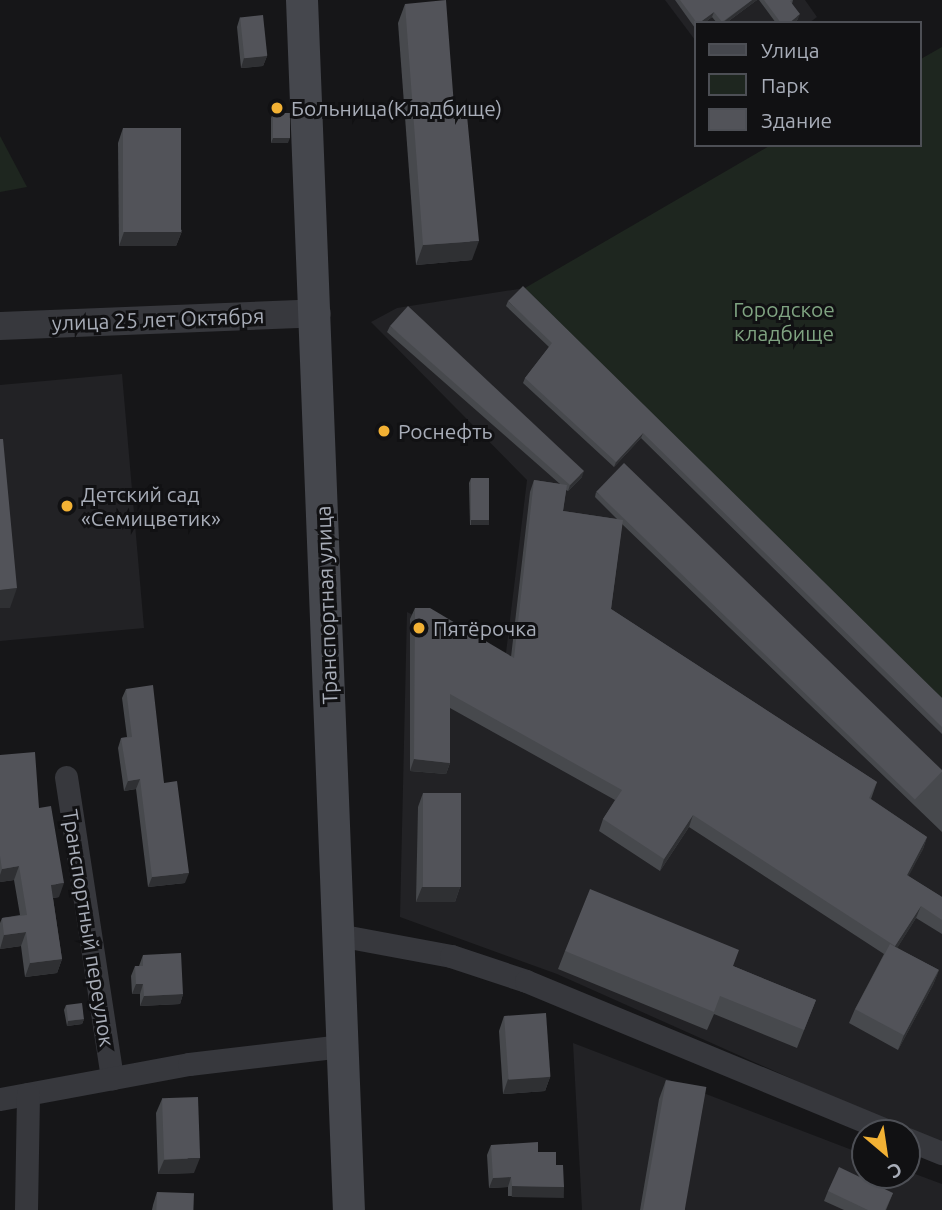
<!DOCTYPE html>
<meta charset="utf-8">
<style>
body{margin:0}
#map{position:relative;width:942px;height:1210px;overflow:hidden;background:#161618;font-family:Ubuntu,sans-serif}
div>[style]{position:absolute}
.built>*{inset:0;background:#222225}
.green>*{inset:0;background:#1e261f}
.minor>*{height:23px;margin:-11.5px;padding:0 11.5px;transform-origin:11.5px;border-radius:11.5px;background:#37383d}
.tertiary>*{height:28px;margin:-14px;padding:0 14px;transform-origin:14px;border-radius:14px;background:#37383d}
.secondary>*{height:32px;margin:-16px;padding:0 16px;transform-origin:16px;border-radius:16px;background:#45474d}
.wall>*{inset:0;background:#47494d}
.shaded-wall>*{inset:0;background:#2f3033;transform-origin:0 0}
.building>*{inset:0;background:#525359;transform-origin:0 0}
.dots>*{width:19px;height:19px;translate:-50% -50%;box-sizing:border-box;border:4px solid #111113;border-radius:50%}
span{translate:-50% -50%;white-space:nowrap;text-align:center;line-height:1.15;-webkit-text-stroke:6px #111113;paint-order:stroke}
.poi-label{font-size:21px;color:#a8adb8}
.left{translate:0 -50%;text-align:left}
.park-label{font-size:21px;color:#7fa381}
.street-label{font-size:21px;color:#a8adb8}
.legend{position:absolute;left:694px;top:21px;width:228px;height:126px;box-sizing:border-box;background:#111113;border:2px solid #4d4f55;margin:0;padding:9px 12px;list-style:none;font-size:21px;color:#a8adb8}
.legend li{display:flex;align-items:center;gap:14px;height:35px}
.legend b{width:35px;border:2px solid #4d4f55}
.north{position:absolute;left:851px;top:1119px;width:70px;height:70px;box-sizing:border-box;background:#111113;border:2px solid #4d4f55;border-radius:50%;rotate:151deg;font-size:19px;font-weight:700;line-height:28px;text-align:center;color:#a8adb8}
.north::after{content:'';display:block;margin:auto;width:24px;height:32px;background:#f2b134;clip-path:polygon(50% 0,100% 100%,50% 72%,0 100%)}
</style>
<div id="map">
<div class="built">
<div style="clip-path:polygon(665px 0,805px 0,817px 17px,809px 23px,695px 23px,695px 40px)"></div>
<div style="clip-path:polygon(525px 288px,942px 701px,942px 1146px,557px 974px,400px 917px,407px 612px,505px 661px,527px 480px,371px 322px,397px 308px)"></div>
<div style="clip-path:polygon(122px 374px,144px 628px,0 641px,0 385px)"></div>
<div style="clip-path:polygon(573px 1043px,865px 1155px,865px 1175px,907px 1175px,907px 1171px,942px 1184px,942px 1210px,582px 1210px)"></div>
</div>
<div class="green">
<div style="clip-path:polygon(942px 47px,942px 701px,525px 288px,771px 145px,919px 145px,919px 60px)"></div>
<div style="clip-path:polygon(0 136px,27px 187px,0 192px)"></div>
</div>
<div class="minor">
<div style="left:66px;top:777px;width:305px;rotate:81.3deg"></div>
<div style="left:338px;top:935px;width:115px;rotate:10.5deg"></div>
<div style="left:451px;top:956px;width:79px;rotate:18.4deg"></div>
<div style="left:526px;top:981px;width:397px;rotate:22.5deg"></div>
<div style="left:0;top:1099px;width:192px;rotate:-10.5deg"></div>
<div style="left:189px;top:1064px;width:154px;rotate:-6.7deg"></div>
<div style="left:907px;top:1139px;width:38px;rotate:22deg"></div>
<div style="left:26px;top:1210px;width:116px;rotate:-89deg"></div>
</div>
<div class="tertiary">
<div style="left:0;top:326px;width:317px;rotate:-2.3deg"></div>
</div>
<div class="secondary">
<div style="left:302px;top:0;width:1211px;rotate:87.78deg"></div>
</div>
<div class="wall">
<div style="clip-path:polygon(675px 0,757px 0,726px 23px,717px 23px,712px 17px,704px 23px,695px 23px,695px 28px)"></div>
<div style="clip-path:polygon(759px 0,793px 0,792px 4px,798px 19px,794px 23px,776px 23px)"></div>
<div style="clip-path:polygon(405px 4px,454px 106px,472px 260px,416px 265px,398px 23px)"></div>
<div style="clip-path:polygon(240px 17px,267px 56px,263px 66px,241px 68px,237px 27px)"></div>
<div style="clip-path:polygon(273px 113px,288px 143px,271px 143px,271px 118px)"></div>
<div style="clip-path:polygon(123px 128px,182px 231px,176px 246px,119px 246px,118px 143px)"></div>
<div style="clip-path:polygon(508px 301px,942px 698px,942px 734px,641px 438px,614px 467px,523px 383px,525px 378px,549px 347px,506px 306px)"></div>
<div style="clip-path:polygon(390px 326px,582px 477px,568px 491px,566px 490px,563px 511px,617px 519px,595px 497px,596px 492px,942px 771px,942px 832px,622px 524px,611px 609px,877px 782px,871px 799px,927px 837px,923px 849px,908px 876px,942px 897px,942px 934px,916px 918px,897px 948px,939px 970px,933px 985px,898px 1050px,849px 1023px,855px 1009px,884px 954px,689px 827px,660px 871px,599px 831px,603px 819px,615px 800px,450px 708px,450px 763px,446px 774px,410px 771px,410px 619px,415px 608px,511px 657px,530px 492px,534px 480px,560px 484px,387px 332px)"></div>
<div style="clip-path:polygon(471px 478px,489px 520px,488px 525px,470px 525px,469px 483px)"></div>
<div style="clip-path:polygon(126px 689px,164px 783px,185px 883px,148px 887px,136px 789px,124px 791px,118px 748px,121px 738px,127px 737px,122px 698px)"></div>
<div style="clip-path:polygon(0 755px,39px 808px,59px 897px,53px 898px,62px 959px,57px 973px,25px 977px,21px 946px,0 949px,0 923px,2px 918px,20px 915px,14px 880px,0 882px)"></div>
<div style="clip-path:polygon(423px 793px,460px 887px,455px 902px,416px 902px,418px 807px)"></div>
<div style="clip-path:polygon(565px 951px,733px 966px,816px 1000px,797px 1048px,714px 1014px,707px 1030px,558px 969px)"></div>
<div style="clip-path:polygon(143px 955px,183px 994px,180px 1004px,140px 1006px,140px 994px,132px 994px,131px 976px,135px 966px,139px 966px)"></div>
<div style="clip-path:polygon(66px 1005px,84px 1019px,82px 1024px,67px 1026px,64px 1010px)"></div>
<div style="clip-path:polygon(504px 1016px,550px 1077px,545px 1091px,503px 1094px,499px 1031px)"></div>
<div style="clip-path:polygon(666px 1080px,685px 1210px,640px 1210px,659px 1099px)"></div>
<div style="clip-path:polygon(162px 1099px,194px 1173px,158px 1174px,156px 1113px)"></div>
<div style="clip-path:polygon(491px 1145px,538px 1152px,556px 1165px,564px 1187px,560px 1197px,508px 1196px,508px 1187px,489px 1188px,487px 1155px)"></div>
<div style="clip-path:polygon(828px 1191px,893px 1193px,886px 1210px,844px 1210px,824px 1201px)"></div>
<div style="clip-path:polygon(157px 1192px,193px 1210px,152px 1210px,153px 1205px)"></div>
</div>
<div class="shaded-wall">
<div style="clip-path:polygon(752px 0,757px 0,726px 23px,722px 23px)"></div>
<div style="clip-path:polygon(714px 12px,712px 17px,704px 23px,699px 23px)"></div>
<div style="clip-path:polygon(800px 14px,798px 19px,794px 23px,789px 23px)"></div>
<div style="clip-path:polygon(267px 56px,263px 66px,241px 68px,244px 58px)"></div>
<div style="clip-path:polygon(273px 138px,290px 138px,288px 143px,271px 143px)"></div>
<div style="clip-path:polygon(182px 231px,176px 246px,119px 246px,124px 232px)"></div>
<div style="clip-path:polygon(479px 241px,472px 260px,416px 265px,423px 245px)"></div>
<div style="clip-path:polygon(643px 433px,641px 438px,614px 467px,616px 462px)"></div>
<div style="clip-path:polygon(584px 471px,582px 477px,568px 491px,570px 485px)"></div>
<div style="left:471px;top:520px;width:18px;height:5px"></div>
<div style="clip-path:polygon(17px 588px,10px 608px,0 608px,0 590px)"></div>
<div style="clip-path:polygon(414px 759px,450px 763px,446px 774px,410px 771px)"></div>
<div style="clip-path:polygon(140px 779px,136px 789px,124px 791px,128px 781px)"></div>
<div style="clip-path:polygon(693px 815px,689px 827px,660px 871px,664px 859px)"></div>
<div style="clip-path:polygon(927px 837px,923px 849px,903px 887px,907px 875px)"></div>
<div style="clip-path:polygon(19px 866px,14px 880px,0 882px,0 875px,2px 869px)"></div>
<div style="clip-path:polygon(189px 873px,185px 883px,148px 887px,152px 877px)"></div>
<div style="clip-path:polygon(64px 883px,59px 897px,46px 899px,51px 885px)"></div>
<div style="clip-path:polygon(422px 887px,460px 887px,455px 902px,416px 902px)"></div>
<div style="clip-path:polygon(921px 906px,916px 918px,891px 958px,895px 946px)"></div>
<div style="clip-path:polygon(26px 932px,21px 946px,0 949px,4px 935px)"></div>
<div style="clip-path:polygon(62px 959px,57px 973px,25px 977px,30px 963px)"></div>
<div style="clip-path:polygon(939px 970px,933px 985px,898px 1050px,904px 1035px)"></div>
<div style="clip-path:polygon(136px 984px,143px 984px,140px 994px,132px 994px)"></div>
<div style="clip-path:polygon(183px 994px,180px 1004px,140px 1006px,144px 996px)"></div>
<div style="clip-path:polygon(84px 1019px,82px 1024px,67px 1026px,68px 1021px)"></div>
<div style="clip-path:polygon(550px 1077px,545px 1091px,503px 1094px,508px 1079px)"></div>
<div style="clip-path:polygon(200px 1158px,194px 1173px,158px 1174px,164px 1160px)"></div>
<div style="clip-path:polygon(511px 1177px,508px 1187px,489px 1188px,493px 1178px)"></div>
<div style="left:512px;top:1186px;width:52px;height:11px;rotate:1deg"></div>
</div>
<div class="building">
<div style="clip-path:polygon(446px 0,454px 106px,466px 105px,479px 241px,423px 245px,405px 4px)"></div>
<div style="clip-path:polygon(680px 0,752px 0,722px 22px,714px 12px,699px 23px,697px 23px)"></div>
<div style="clip-path:polygon(764px 0,792px 0,790px 1px,800px 14px,789px 23px,781px 23px)"></div>
<div style="left:263px;top:15px;width:41px;height:23px;rotate:84deg"></div>
<div style="left:273px;top:113px;width:17px;height:25px"></div>
<div style="left:123px;top:128px;width:58px;height:104px"></div>
<div style="clip-path:polygon(523px 286px,942px 698px,942px 727px,643px 433px,616px 462px,525px 378px,552px 343px,508px 301px)"></div>
<div style="clip-path:polygon(408px 306px,584px 471px,570px 485px,390px 326px)"></div>
<div style="clip-path:polygon(0 439px,3px 439px,17px 588px,0 590px)"></div>
<div style="left:624px;top:463px;width:443px;height:40px;rotate:44deg"></div>
<div style="left:471px;top:478px;width:18px;height:42px"></div>
<div style="clip-path:polygon(534px 480px,567px 485px,563px 511px,623px 520px,611px 609px,877px 782px,869px 798px,927px 837px,907px 875px,942px 897px,942px 920px,921px 906px,895px 946px,693px 815px,664px 859px,603px 819px,622px 790px,450px 694px,450px 763px,414px 759px,415px 608px,430px 608px,514px 658px)"></div>
<div style="clip-path:polygon(153px 685px,164px 783px,177px 781px,189px 873px,152px 877px,140px 779px,128px 781px,121px 738px,132px 737px,126px 689px)"></div>
<div style="clip-path:polygon(35px 752px,39px 808px,51px 806px,64px 883px,51px 885px,62px 959px,30px 963px,26px 932px,4px 935px,2px 918px,27px 915px,19px 866px,2px 869px,0 856px,0 755px)"></div>
<div style="left:423px;top:793px;width:38px;height:94px"></div>
<div style="clip-path:polygon(590px 889px,739px 950px,733px 966px,816px 1000px,804px 1030px,720px 996px,714px 1012px,565px 951px)"></div>
<div style="left:890px;top:944px;width:55px;height:74px;rotate:28deg"></div>
<div style="clip-path:polygon(181px 953px,183px 994px,144px 996px,143px 984px,136px 984px,135px 966px,143px 966px,143px 955px)"></div>
<div style="left:82px;top:1003px;width:16px;height:16px;rotate:83deg"></div>
<div style="left:546px;top:1013px;width:64px;height:42px;rotate:86deg"></div>
<div style="left:666px;top:1080px;width:41px;height:132px;rotate:10deg"></div>
<div style="left:198px;top:1097px;width:61px;height:36px;rotate:88deg"></div>
<div style="clip-path:polygon(538px 1142px,538px 1152px,556px 1152px,556px 1165px,563px 1165px,564px 1187px,512px 1186px,511px 1177px,493px 1178px,491px 1145px)"></div>
<div style="clip-path:polygon(839px 1167px,893px 1193px,885px 1210px,868px 1210px,828px 1191px)"></div>
<div style="left:157px;top:1192px;width:37px;height:18px;rotate:2deg"></div>
</div>
<div class="dots">
<div style="left:277px;top:108px;background:#f2b134"></div>
<div style="left:384px;top:431px;background:#f2b134"></div>
<div style="left:67px;top:506px;background:#f2b134"></div>
<div style="left:419px;top:628px;background:#f2b134"></div>
</div>
<div class="poi-label">
<span class="left" style="left:291px;top:108px">Больница(Кладбище)</span>
<span class="left" style="left:398px;top:431px">Роснефть</span>
<span class="left" style="left:81px;top:506px">Детский сад<br>«Семицветик»</span>
<span class="left" style="left:433px;top:628px">Пятёрочка</span>
</div>
<div class="park-label">
<span style="left:784px;top:321px">Городское<br>кладбище</span>
</div>
<div class="street-label">
<span style="left:158px;top:319px;rotate:-2deg">улица 25 лет Октября</span>
<span style="left:326px;top:605px;rotate:-92deg">Транспортная улица</span>
<span style="left:89px;top:928px;rotate:81deg">Транспортный переулок</span>
</div>
<ul class="legend">
<li><b style="height:9px;background:#45474d"></b>Улица</li>
<li><b style="height:19px;background:#1e261f"></b>Парк</li>
<li><b style="height:19px;background:#525359"></b>Здание</li>
</ul>
<div class="north">С</div>
</div>
